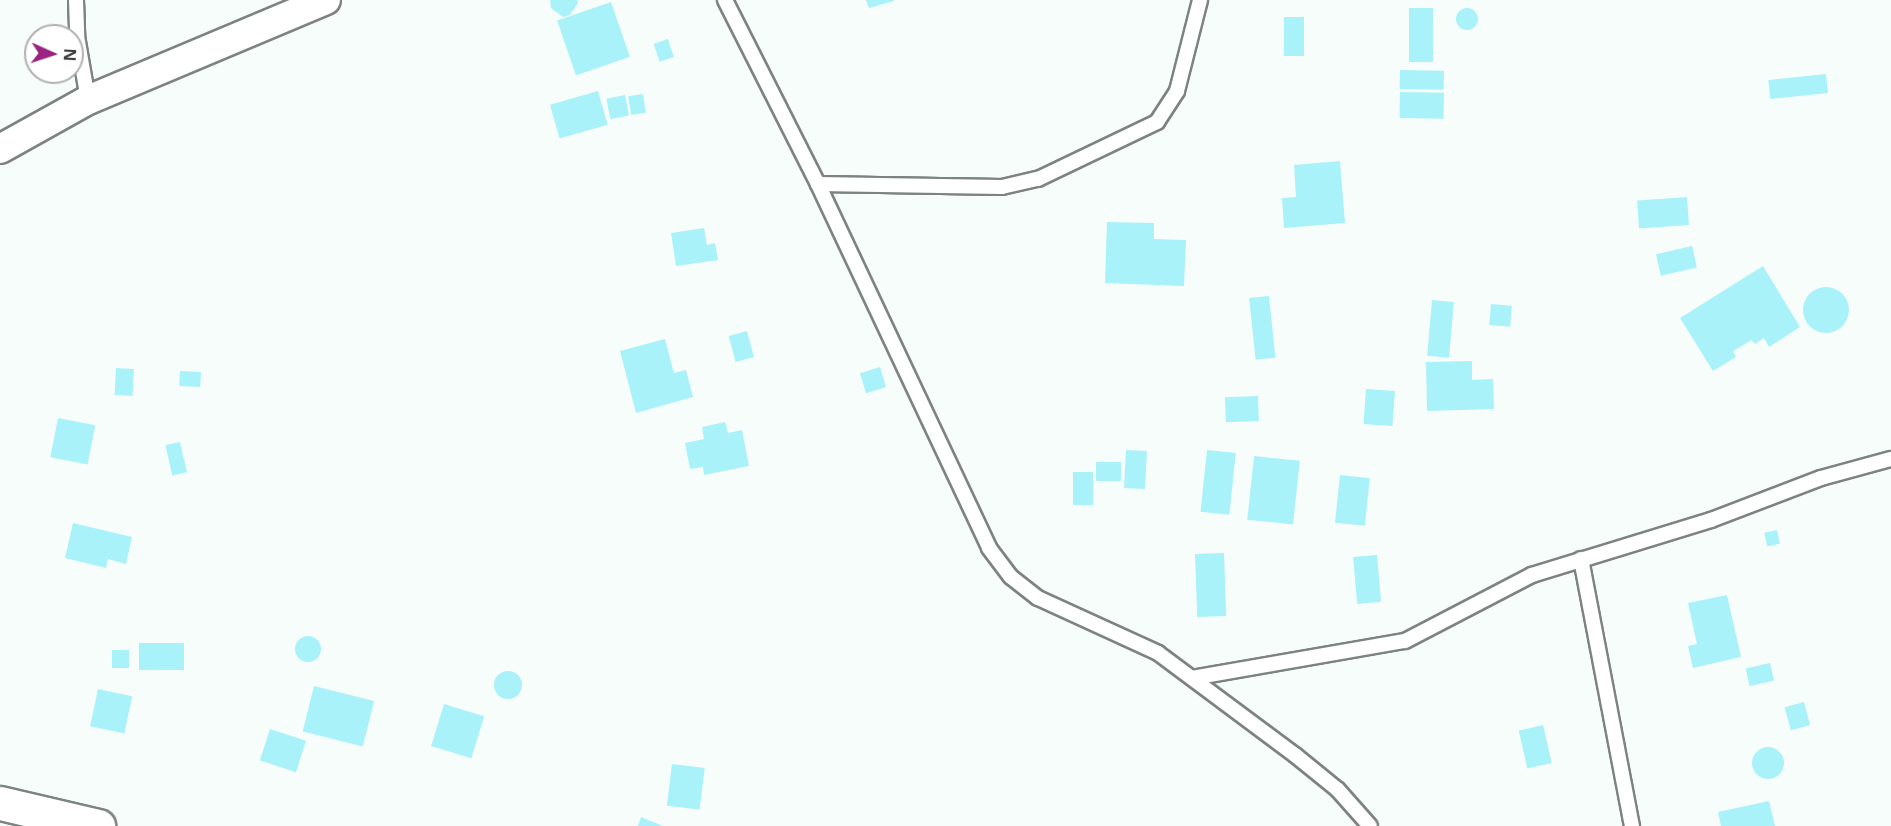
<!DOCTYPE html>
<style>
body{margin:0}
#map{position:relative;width:1891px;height:826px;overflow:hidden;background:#f7fdfb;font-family:"Noto Sans",sans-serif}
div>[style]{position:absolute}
.building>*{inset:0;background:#aaf2f9;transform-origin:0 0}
.round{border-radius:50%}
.roads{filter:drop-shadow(2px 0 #7d8381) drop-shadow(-2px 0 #7d8381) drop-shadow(0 2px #7d8381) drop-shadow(0 -2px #7d8381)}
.service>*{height:14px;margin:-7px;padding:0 7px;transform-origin:7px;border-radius:7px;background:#fff}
.minor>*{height:28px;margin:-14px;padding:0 14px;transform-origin:14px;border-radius:14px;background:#fff}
.secondary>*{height:33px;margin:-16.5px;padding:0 16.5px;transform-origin:16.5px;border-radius:16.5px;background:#fff}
span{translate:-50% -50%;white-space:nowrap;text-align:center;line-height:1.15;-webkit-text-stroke:6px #fff;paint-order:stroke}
.north{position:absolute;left:24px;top:24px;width:60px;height:60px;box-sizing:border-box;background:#fff;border:2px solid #b0b1b1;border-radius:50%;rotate:93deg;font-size:16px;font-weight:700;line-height:24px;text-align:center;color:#3a3c3b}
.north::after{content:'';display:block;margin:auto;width:21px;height:27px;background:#9a2580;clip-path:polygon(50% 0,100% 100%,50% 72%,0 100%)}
</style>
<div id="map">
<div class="building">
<div style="clip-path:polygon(550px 0,577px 0,578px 3px,570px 15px,563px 17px,551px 8px)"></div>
<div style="clip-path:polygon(866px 0,893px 0,894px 1px,869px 8px)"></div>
<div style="left:611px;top:2px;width:58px;height:57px;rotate:71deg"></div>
<div style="left:1409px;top:8px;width:24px;height:54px"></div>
<div class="round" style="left:1456px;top:8px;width:22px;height:22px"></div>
<div style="left:1284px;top:17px;width:20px;height:39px"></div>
<div style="left:668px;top:39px;width:19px;height:15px;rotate:72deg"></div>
<div style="left:1400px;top:70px;width:44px;height:19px;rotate:1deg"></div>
<div style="left:1826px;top:74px;width:19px;height:58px;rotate:84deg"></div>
<div style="left:598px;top:91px;width:35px;height:50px;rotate:74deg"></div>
<div style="left:1400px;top:92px;width:44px;height:26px;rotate:1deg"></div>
<div style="left:643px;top:94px;width:19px;height:15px;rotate:81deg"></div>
<div style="left:625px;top:95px;width:21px;height:19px;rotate:79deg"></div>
<div style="clip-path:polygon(1340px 161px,1345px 223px,1284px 228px,1282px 198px,1296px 197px,1294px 165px)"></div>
<div style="left:1687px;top:197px;width:28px;height:50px;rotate:86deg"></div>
<div style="clip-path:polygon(1107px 222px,1154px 223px,1154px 239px,1186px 240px,1184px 286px,1105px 283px)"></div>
<div style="clip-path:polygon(704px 228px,707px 245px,715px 243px,718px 260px,676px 266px,671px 233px)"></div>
<div style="left:1692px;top:246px;width:22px;height:37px;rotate:77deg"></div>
<div style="clip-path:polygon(1763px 266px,1800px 327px,1769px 347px,1764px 338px,1755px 344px,1752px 340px,1733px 351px,1736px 357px,1713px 371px,1680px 318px)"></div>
<div class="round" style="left:1803px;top:287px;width:46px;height:46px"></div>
<div style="left:1269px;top:296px;width:62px;height:20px;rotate:84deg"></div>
<div style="left:1432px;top:300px;width:22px;height:56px;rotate:5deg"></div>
<div style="left:1491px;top:304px;width:21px;height:21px;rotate:5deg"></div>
<div style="left:747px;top:331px;width:27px;height:19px;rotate:75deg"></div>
<div style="clip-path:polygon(665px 339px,674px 373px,686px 370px,693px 397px,636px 413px,620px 351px)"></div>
<div style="clip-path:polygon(1472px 361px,1472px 380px,1493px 379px,1494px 409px,1427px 411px,1426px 362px)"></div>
<div style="left:880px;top:367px;width:21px;height:21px;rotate:73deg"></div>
<div style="left:116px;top:368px;width:18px;height:27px;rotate:3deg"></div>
<div style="left:180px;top:371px;width:21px;height:15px;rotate:3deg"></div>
<div style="left:1366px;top:389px;width:29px;height:35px;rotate:4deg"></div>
<div style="left:1258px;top:396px;width:25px;height:33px;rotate:88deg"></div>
<div style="left:58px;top:418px;width:38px;height:40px;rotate:11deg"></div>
<div style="clip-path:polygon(725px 422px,728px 433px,742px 430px,749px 466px,704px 475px,703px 467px,690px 469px,685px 443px,704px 439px,702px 427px)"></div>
<div style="left:180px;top:442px;width:31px;height:15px;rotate:77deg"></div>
<div style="left:1126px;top:450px;width:21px;height:38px;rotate:3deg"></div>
<div style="left:1207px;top:450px;width:29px;height:62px;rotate:6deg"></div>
<div style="left:1254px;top:456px;width:46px;height:64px;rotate:6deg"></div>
<div style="left:1096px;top:462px;width:25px;height:19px"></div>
<div style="left:1073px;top:472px;width:20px;height:33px"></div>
<div style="left:1340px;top:475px;width:30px;height:48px;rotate:6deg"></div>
<div style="clip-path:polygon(73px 523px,132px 537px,126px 564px,108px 559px,106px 568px,65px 558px)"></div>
<div style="left:1777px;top:530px;width:14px;height:13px;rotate:78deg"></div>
<div style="left:1224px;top:553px;width:63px;height:29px;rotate:88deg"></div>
<div style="left:1377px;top:555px;width:47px;height:24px;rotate:85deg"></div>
<div style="clip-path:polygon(1727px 595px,1741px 657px,1693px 668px,1688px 646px,1697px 644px,1688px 603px)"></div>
<div class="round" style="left:295px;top:636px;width:26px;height:26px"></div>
<div style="left:139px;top:643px;width:45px;height:27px"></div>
<div style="left:112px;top:650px;width:17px;height:18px"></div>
<div style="left:1770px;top:663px;width:18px;height:25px;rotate:77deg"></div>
<div class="round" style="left:494px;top:671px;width:28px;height:28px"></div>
<div style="left:314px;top:686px;width:62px;height:47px;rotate:14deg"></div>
<div style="left:98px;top:689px;width:35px;height:38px;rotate:12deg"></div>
<div style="left:1804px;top:702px;width:24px;height:20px;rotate:75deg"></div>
<div style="left:444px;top:704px;width:42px;height:44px;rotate:17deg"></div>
<div style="left:1543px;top:725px;width:39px;height:25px;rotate:77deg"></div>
<div style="left:270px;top:729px;width:38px;height:33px;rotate:18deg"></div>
<div class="round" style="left:1752px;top:747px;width:32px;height:32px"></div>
<div style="left:672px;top:764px;width:33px;height:42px;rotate:7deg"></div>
<div style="clip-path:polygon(1769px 801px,1775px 826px,1721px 826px,1718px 812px)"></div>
<div style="clip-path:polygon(641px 817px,663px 826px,638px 826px)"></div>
</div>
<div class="roads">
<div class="service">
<div style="left:76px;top:0;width:36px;rotate:88deg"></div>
<div style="left:77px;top:36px;width:65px;rotate:80.2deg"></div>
<div style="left:725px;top:0;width:206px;rotate:63.2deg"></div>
<div style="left:818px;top:184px;width:184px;rotate:0.9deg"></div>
<div style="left:1002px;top:187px;width:37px;rotate:-13deg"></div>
<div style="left:1038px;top:179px;width:132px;rotate:-25.6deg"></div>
<div style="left:1157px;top:122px;width:37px;rotate:-57deg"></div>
<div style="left:1177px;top:91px;width:94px;rotate:-75.8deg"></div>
<div style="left:818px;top:184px;width:402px;rotate:64.8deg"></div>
<div style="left:989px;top:548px;width:36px;rotate:53deg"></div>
<div style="left:1011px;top:577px;width:34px;rotate:38deg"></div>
<div style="left:1038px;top:598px;width:132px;rotate:24.6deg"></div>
<div style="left:1158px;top:653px;width:171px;rotate:36.7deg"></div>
<div style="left:1295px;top:755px;width:55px;rotate:39.1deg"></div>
<div style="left:1338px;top:790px;width:48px;rotate:48.4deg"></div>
<div style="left:1581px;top:559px;width:272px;rotate:79.2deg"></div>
<div style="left:1192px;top:678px;width:216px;rotate:-9.9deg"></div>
<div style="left:1405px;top:641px;width:143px;rotate:-27.5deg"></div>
<div style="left:1532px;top:575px;width:187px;rotate:-17.1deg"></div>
<div style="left:1711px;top:520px;width:118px;rotate:-20.9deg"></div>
<div style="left:1821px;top:478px;width:73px;rotate:-15.2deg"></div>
</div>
<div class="minor">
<div style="left:0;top:149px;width:101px;rotate:-29.1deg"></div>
<div style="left:88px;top:100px;width:258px;rotate:-22.8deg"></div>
</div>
<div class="secondary">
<div style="left:0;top:803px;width:101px;rotate:13.2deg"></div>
</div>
</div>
<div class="north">N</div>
</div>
